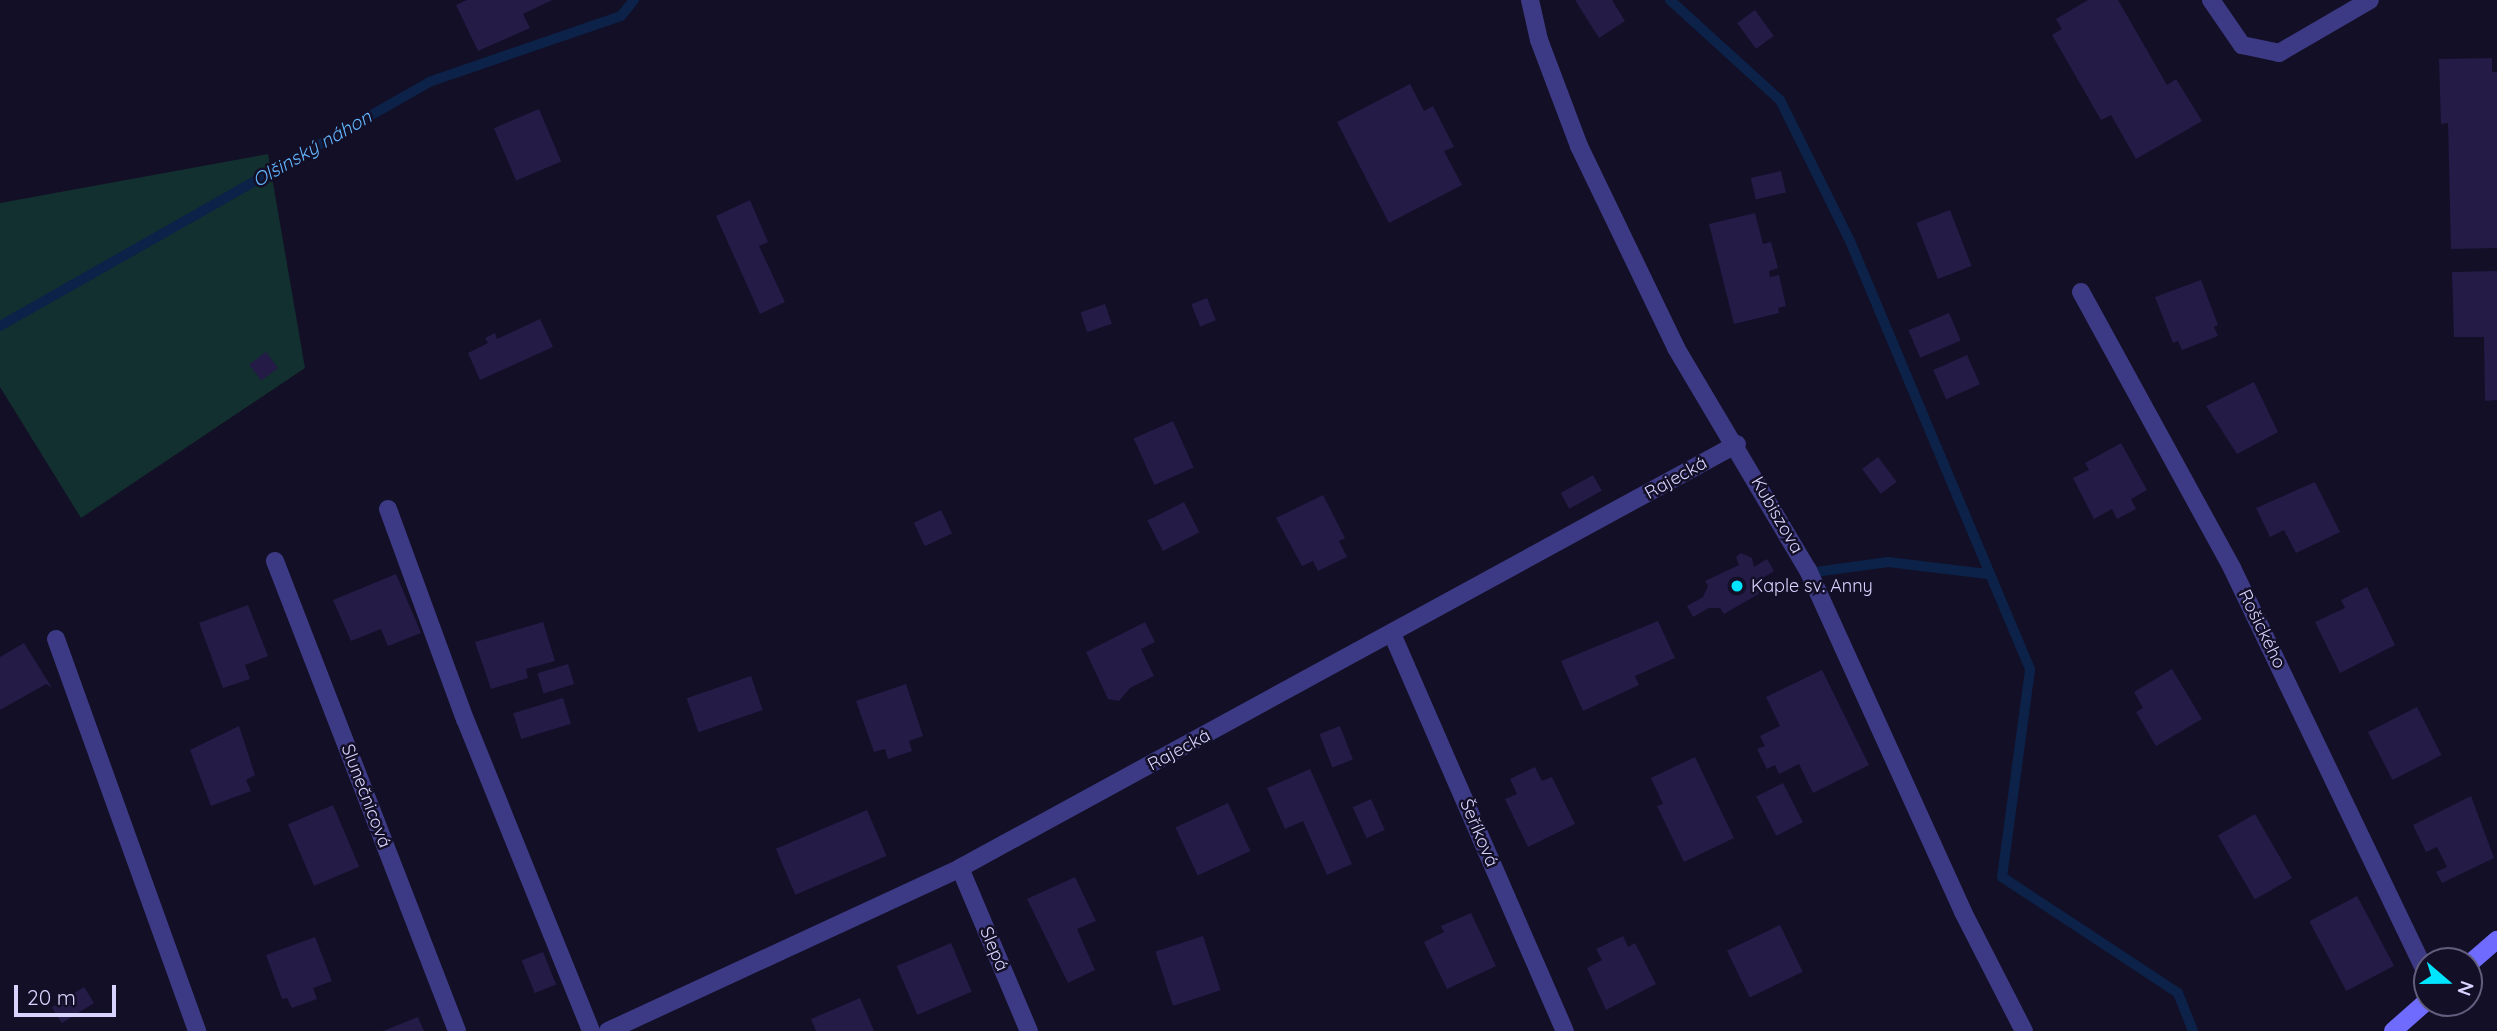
<!DOCTYPE html>
<meta charset="utf-8">
<style>
body{margin:0}
#map{position:relative;width:2497px;height:1031px;overflow:hidden;background:#130f26;font-family:Quicksand,sans-serif}
div>[style]{position:absolute}
.green>*{inset:0;background:#12302f}
.stream>*{height:10px;margin:-5px;padding:0 5px;transform-origin:5px;border-radius:5px;background:#0c2248}
.building>*{inset:0;background:#241b47;transform-origin:0 0}
.street>*{height:18px;margin:-9px;padding:0 9px;transform-origin:9px;border-radius:9px;background:#3d3a85}
.secondary>*{height:18px;margin:-9px;padding:0 9px;transform-origin:9px;border-radius:9px;background:#6f6bff}
.dots>*{width:19px;height:19px;translate:-50% -50%;box-sizing:border-box;border:4px solid #130f26;border-radius:50%}
span{translate:-50% -50%;white-space:nowrap;text-align:center;line-height:1.15;-webkit-text-stroke:5px #130f26;paint-order:stroke}
.street-label{font-size:18px;color:#d9d4ff}
.poi-label{font-size:18px;color:#d9d4ff}
.left{translate:0 -50%;text-align:left}
.water-label{font-size:19px;color:#62b6ff;font-style:italic}
.north{position:absolute;left:2413px;top:947px;width:70px;height:70px;box-sizing:border-box;background:#130f26;border:2px solid #625e7d;border-radius:50%;rotate:110deg;font-size:19px;font-weight:700;line-height:28px;text-align:center;color:#d9d4ff}
.north::after{content:'';display:block;margin:auto;width:24px;height:32px;background:#00e5ff;clip-path:polygon(50% 0,100% 100%,50% 72%,0 100%)}
.scale{position:absolute;left:14px;top:985px;width:102px;height:32px;box-sizing:border-box;border:4px solid #d9d4ff;border-top:0;padding-left:9px;font-size:21px;line-height:24px;white-space:nowrap;color:#d9d4ff;-webkit-text-stroke:5px #130f26;paint-order:stroke}
</style>
<div id="map">
<div class="green">
<div style="clip-path:polygon(268px 154px,305px 368px,81px 518px,0 387px,0 203px)"></div>
</div>
<div class="stream">
<div style="left:1670px;top:0;width:149px;rotate:42.3deg"></div>
<div style="left:1780px;top:100px;width:157px;rotate:63.6deg"></div>
<div style="left:1850px;top:241px;width:465px;rotate:67.2deg"></div>
<div style="left:2030px;top:670px;width:209px;rotate:97.7deg"></div>
<div style="left:2002px;top:877px;width:211px;rotate:33.4deg"></div>
<div style="left:2178px;top:993px;width:41px;rotate:68.5deg"></div>
<div style="left:0;top:326px;width:494px;rotate:-29.6deg"></div>
<div style="left:429px;top:82px;width:203px;rotate:-19deg"></div>
<div style="left:621px;top:16px;width:21px;rotate:-51deg"></div>
<div style="left:1815px;top:572px;width:74px;rotate:-7.8deg"></div>
<div style="left:1888px;top:562px;width:100px;rotate:6.9deg"></div>
</div>
<div class="building">
<div style="clip-path:polygon(467px 0,552px 0,523px 14px,530px 28px,478px 51px,456px 5px)"></div>
<div style="clip-path:polygon(1575px 0,1612px 0,1625px 21px,1599px 38px)"></div>
<div style="clip-path:polygon(2088px 0,2118px 0,2167px 85px,2176px 79px,2202px 121px,2136px 159px,2111px 115px,2101px 120px,2052px 35px,2062px 29px,2056px 19px)"></div>
<div style="left:1755px;top:10px;width:32px;height:22px;rotate:54deg"></div>
<div style="clip-path:polygon(2492px 58px,2492px 72px,2497px 72px,2497px 248px,2451px 249px,2448px 123px,2441px 124px,2439px 59px)"></div>
<div style="clip-path:polygon(1410px 84px,1424px 111px,1433px 106px,1454px 147px,1444px 151px,1462px 185px,1389px 223px,1337px 122px)"></div>
<div style="left:539px;top:109px;width:57px;height:49px;rotate:67deg"></div>
<div style="left:1781px;top:171px;width:22px;height:31px;rotate:77deg"></div>
<div style="clip-path:polygon(750px 200px,768px 242px,759px 246px,785px 302px,760px 314px,716px 216px)"></div>
<div style="left:1950px;top:210px;width:60px;height:36px;rotate:69deg"></div>
<div style="clip-path:polygon(1755px 213px,1763px 244px,1771px 242px,1778px 268px,1769px 271px,1770px 277px,1779px 275px,1786px 306px,1778px 308px,1779px 313px,1734px 324px,1709px 224px)"></div>
<div style="clip-path:polygon(2497px 271px,2497px 400px,2485px 401px,2484px 337px,2454px 337px,2452px 272px)"></div>
<div style="clip-path:polygon(2201px 280px,2218px 325px,2214px 327px,2218px 336px,2182px 350px,2178px 341px,2173px 343px,2155px 297px)"></div>
<div style="left:1207px;top:298px;width:24px;height:17px;rotate:68deg"></div>
<div style="left:1105px;top:304px;width:21px;height:26px;rotate:71deg"></div>
<div style="left:1949px;top:313px;width:30px;height:44px;rotate:67deg"></div>
<div style="clip-path:polygon(540px 319px,553px 347px,480px 380px,468px 353px,488px 343px,485px 338px,495px 333px,497px 339px)"></div>
<div style="left:266px;top:352px;width:20px;height:21px;rotate:53deg"></div>
<div style="left:1967px;top:355px;width:32px;height:37px;rotate:66deg"></div>
<div style="clip-path:polygon(2254px 382px,2278px 432px,2237px 454px,2206px 406px)"></div>
<div style="left:1173px;top:421px;width:51px;height:43px;rotate:66deg"></div>
<div style="clip-path:polygon(2121px 443px,2147px 490px,2131px 499px,2136px 509px,2117px 519px,2112px 509px,2094px 519px,2073px 478px,2089px 470px,2085px 463px)"></div>
<div style="left:1878px;top:457px;width:31px;height:20px;rotate:53deg"></div>
<div style="left:1593px;top:475px;width:18px;height:37px;rotate:61deg"></div>
<div style="clip-path:polygon(2315px 482px,2340px 532px,2296px 553px,2284px 530px,2270px 537px,2256px 508px)"></div>
<div style="clip-path:polygon(1323px 495px,1345px 538px,1339px 541px,1347px 557px,1318px 571px,1313px 561px,1302px 566px,1276px 518px)"></div>
<div style="left:1184px;top:502px;width:34px;height:41px;rotate:63deg"></div>
<div style="left:941px;top:510px;width:26px;height:30px;rotate:65deg"></div>
<div style="clip-path:polygon(1741px 553px,1752px 558px,1754px 567px,1767px 559px,1774px 571px,1761px 579px,1767px 589px,1724px 614px,1720px 608px,1709px 608px,1693px 617px,1687px 606px,1703px 597px,1708px 586px,1705px 581px,1739px 565px,1736px 557px)"></div>
<div style="clip-path:polygon(396px 574px,421px 633px,388px 646px,381px 629px,351px 641px,333px 600px)"></div>
<div style="clip-path:polygon(2367px 587px,2395px 645px,2340px 673px,2315px 622px,2345px 608px,2341px 600px)"></div>
<div style="clip-path:polygon(248px 605px,268px 656px,245px 665px,250px 679px,223px 688px,199px 623px)"></div>
<div style="clip-path:polygon(1658px 621px,1675px 658px,1635px 676px,1639px 685px,1583px 711px,1561px 661px)"></div>
<div style="clip-path:polygon(543px 622px,555px 661px,526px 669px,528px 678px,491px 689px,475px 642px)"></div>
<div style="clip-path:polygon(1145px 622px,1155px 642px,1141px 649px,1154px 676px,1130px 688px,1119px 701px,1108px 699px,1086px 652px)"></div>
<div style="clip-path:polygon(24px 643px,52px 688px,46px 684px,0 710px,0 657px)"></div>
<div style="left:568px;top:664px;width:21px;height:32px;rotate:73deg"></div>
<div style="clip-path:polygon(2172px 669px,2202px 719px,2156px 746px,2136px 712px,2143px 708px,2134px 692px)"></div>
<div style="clip-path:polygon(1822px 670px,1869px 765px,1813px 793px,1799px 764px,1779px 774px,1775px 765px,1767px 769px,1757px 749px,1765px 746px,1760px 736px,1780px 726px,1766px 697px)"></div>
<div style="left:751px;top:676px;width:36px;height:68px;rotate:71deg"></div>
<div style="clip-path:polygon(906px 684px,923px 736px,909px 741px,912px 751px,888px 759px,885px 749px,874px 752px,856px 701px)"></div>
<div style="left:563px;top:698px;width:27px;height:52px;rotate:73deg"></div>
<div style="left:2417px;top:707px;width:54px;height:55px;rotate:63deg"></div>
<div style="clip-path:polygon(239px 726px,255px 775px,246px 780px,251px 791px,211px 806px,190px 750px)"></div>
<div style="left:1340px;top:726px;width:36px;height:22px;rotate:69deg"></div>
<div style="clip-path:polygon(1695px 757px,1734px 838px,1684px 862px,1657px 806px,1663px 804px,1651px 778px)"></div>
<div style="clip-path:polygon(1535px 767px,1542px 781px,1552px 777px,1575px 824px,1528px 847px,1505px 799px,1517px 794px,1510px 779px)"></div>
<div style="clip-path:polygon(1310px 769px,1352px 864px,1327px 875px,1303px 821px,1285px 829px,1267px 788px)"></div>
<div style="left:1783px;top:783px;width:44px;height:30px;rotate:63deg"></div>
<div style="clip-path:polygon(2471px 796px,2494px 858px,2442px 883px,2436px 872px,2447px 867px,2437px 847px,2426px 852px,2413px 825px)"></div>
<div style="left:1371px;top:799px;width:34px;height:20px;rotate:66deg"></div>
<div style="left:1228px;top:803px;width:53px;height:58px;rotate:65deg"></div>
<div style="left:333px;top:805px;width:67px;height:49px;rotate:67deg"></div>
<div style="left:867px;top:810px;width:50px;height:99px;rotate:67deg"></div>
<div style="left:2255px;top:814px;width:74px;height:43px;rotate:60deg"></div>
<div style="clip-path:polygon(1075px 877px,1096px 921px,1077px 929px,1095px 970px,1068px 983px,1027px 899px)"></div>
<div style="left:2357px;top:896px;width:79px;height:54px;rotate:62deg"></div>
<div style="clip-path:polygon(1471px 913px,1496px 966px,1447px 989px,1424px 942px,1444px 932px,1441px 926px)"></div>
<div style="left:1780px;top:925px;width:52px;height:59px;rotate:64deg"></div>
<div style="left:1203px;top:936px;width:57px;height:50px;rotate:72deg"></div>
<div style="clip-path:polygon(1623px 936px,1628px 947px,1635px 943px,1656px 984px,1606px 1010px,1587px 968px,1602px 960px,1596px 949px)"></div>
<div style="clip-path:polygon(315px 937px,332px 981px,313px 988px,317px 999px,292px 1008px,287px 998px,282px 999px,266px 955px)"></div>
<div style="left:951px;top:943px;width:53px;height:59px;rotate:67deg"></div>
<div style="left:543px;top:952px;width:35px;height:23px;rotate:68deg"></div>
<div style="left:84px;top:987px;width:19px;height:38px;rotate:58deg"></div>
<div style="clip-path:polygon(860px 998px,874px 1031px,816px 1031px,811px 1019px)"></div>
<div style="clip-path:polygon(418px 1017px,424px 1031px,383px 1031px)"></div>
</div>
<div class="street">
<div style="left:1530px;top:0;width:41px;rotate:77.3deg"></div>
<div style="left:1539px;top:40px;width:113px;rotate:69.3deg"></div>
<div style="left:1579px;top:146px;width:224px;rotate:64.3deg"></div>
<div style="left:1676px;top:348px;width:258px;rotate:59.3deg"></div>
<div style="left:1808px;top:570px;width:375px;rotate:65.6deg"></div>
<div style="left:1963px;top:912px;width:134px;rotate:62.9deg"></div>
<div style="left:2211px;top:0;width:55px;rotate:55.4deg"></div>
<div style="left:2242px;top:45px;width:38px;rotate:12deg"></div>
<div style="left:2279px;top:53px;width:105px;rotate:-30.2deg"></div>
<div style="left:2081px;top:292px;width:315px;rotate:61.3deg"></div>
<div style="left:2232px;top:568px;width:451px;rotate:64.4deg"></div>
<div style="left:388px;top:509px;width:224px;rotate:69.9deg"></div>
<div style="left:465px;top:719px;width:336px;rotate:68deg"></div>
<div style="left:275px;top:561px;width:504px;rotate:68.83deg"></div>
<div style="left:1393px;top:636px;width:431px;rotate:66.5deg"></div>
<div style="left:56px;top:639px;width:417px;rotate:70.2deg"></div>
<div style="left:960px;top:868px;width:177px;rotate:67.1deg"></div>
<div style="left:608px;top:1031px;width:388px;rotate:-24.8deg"></div>
<div style="left:960px;top:868px;width:885px;rotate:-28.62deg"></div>
</div>
<div class="secondary">
<div style="left:2469px;top:964px;width:37px;rotate:-41deg"></div>
<div style="left:2393px;top:1031px;width:45px;rotate:-41.4deg"></div>
</div>
<div class="dots">
<div style="left:1737px;top:586px;background:#00e5ff"></div>
</div>
<div class="street-label">
<span style="left:1676px;top:478px;rotate:-29deg">Rajecká</span>
<span style="left:1777px;top:515px;rotate:60deg">Kubiszova</span>
<span style="left:2262px;top:629px;rotate:64deg">Rošického</span>
<span style="left:1179px;top:750px;rotate:-28deg">Rajecká</span>
<span style="left:366px;top:796px;rotate:69deg">Slunečnicová</span>
<span style="left:1479px;top:833px;rotate:67deg">Šeříková</span>
<span style="left:994px;top:949px;rotate:67deg">Slepá</span>
</div>
<div class="poi-label">
<span class="left" style="left:1751px;top:586px">Kaple sv. Anny</span>
</div>
<div class="water-label">
<span style="left:312px;top:149px;rotate:-30deg">Olšinský náhon</span>
</div>
<div class="north">N</div>
<div class="scale">20 m</div>
</div>
